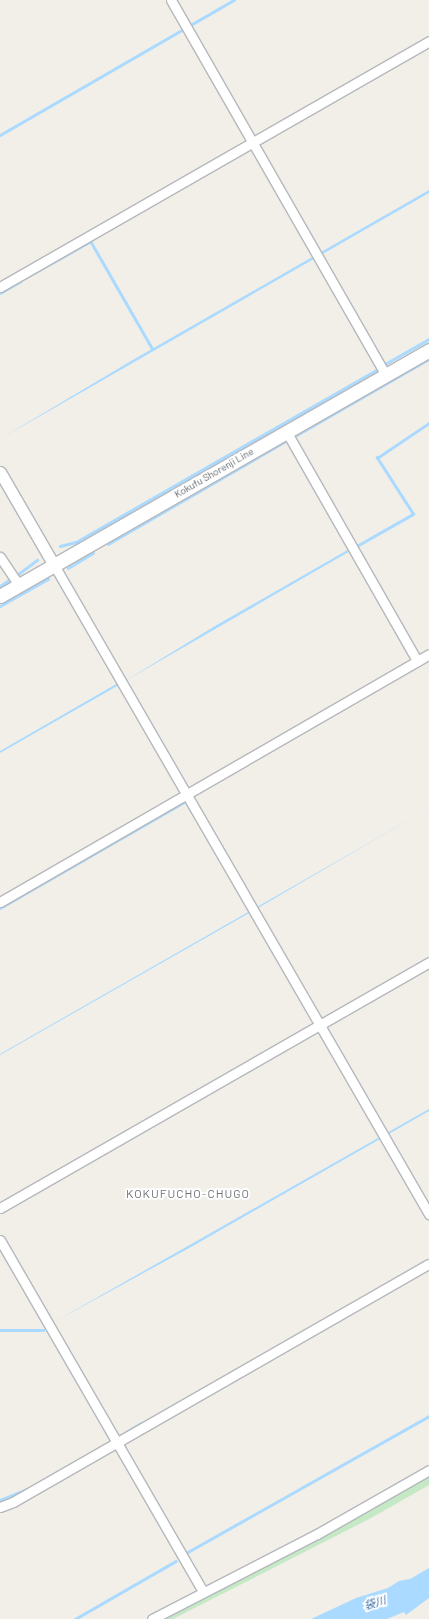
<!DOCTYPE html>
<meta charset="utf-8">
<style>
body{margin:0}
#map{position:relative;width:429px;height:1619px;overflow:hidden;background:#f1efe8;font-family:Barlow,"Noto Sans JP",sans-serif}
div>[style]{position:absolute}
.green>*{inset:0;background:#c5e8c5}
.water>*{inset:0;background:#aadaff;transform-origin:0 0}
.stream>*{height:2.5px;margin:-1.25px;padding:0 1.25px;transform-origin:1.25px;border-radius:1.25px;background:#aadaff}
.roads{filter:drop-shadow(1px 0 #b5b8bc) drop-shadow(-1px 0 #b5b8bc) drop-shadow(0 1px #b5b8bc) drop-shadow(0 -1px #b5b8bc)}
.minor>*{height:9px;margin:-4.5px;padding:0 4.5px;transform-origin:4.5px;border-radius:4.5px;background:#fff}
.tertiary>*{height:11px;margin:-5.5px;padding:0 5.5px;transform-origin:5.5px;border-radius:5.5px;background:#fff}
.secondary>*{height:13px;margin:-6.5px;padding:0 6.5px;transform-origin:6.5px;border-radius:6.5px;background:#fff}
span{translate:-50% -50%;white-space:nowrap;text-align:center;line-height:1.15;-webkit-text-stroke:4px #fff;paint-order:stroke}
.street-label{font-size:10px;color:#5f6368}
.water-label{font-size:11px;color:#4174aa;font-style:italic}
.quarter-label{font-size:12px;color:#70757a;letter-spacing:1px}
</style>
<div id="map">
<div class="green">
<div style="clip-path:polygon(429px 1473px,429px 1485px,371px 1518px,173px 1619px,155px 1619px)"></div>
</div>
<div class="water">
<div style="clip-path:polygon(429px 190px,429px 193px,0 439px,131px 361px)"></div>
<div style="clip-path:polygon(351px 548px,352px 550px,125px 681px,215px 626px)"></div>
<div style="clip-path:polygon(118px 683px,119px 685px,0 753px,0 751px)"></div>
<div style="clip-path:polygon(429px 808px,258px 908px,257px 907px,360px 848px)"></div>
<div style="clip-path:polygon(250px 911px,251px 912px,0 1055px,0 1054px)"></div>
<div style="clip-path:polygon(429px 1109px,429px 1111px,191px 1247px,54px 1322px)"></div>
<div style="left:45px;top:1329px;width:3px;height:52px;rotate:90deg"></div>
<div style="clip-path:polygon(429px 1568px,429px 1598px,406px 1615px,404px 1612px,387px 1619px,311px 1619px,356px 1598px,388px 1588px,399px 1581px,410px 1579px)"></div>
</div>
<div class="stream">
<div style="left:0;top:135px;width:270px;rotate:-30deg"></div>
<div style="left:90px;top:240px;width:125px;rotate:60.1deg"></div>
<div style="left:25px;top:278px;width:76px;rotate:-29.3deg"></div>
<div style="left:0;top:293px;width:24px;rotate:-30deg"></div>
<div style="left:385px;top:364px;width:51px;rotate:-29.6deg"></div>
<div style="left:295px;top:436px;width:155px;rotate:-29.9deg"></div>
<div style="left:108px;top:544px;width:203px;rotate:-30.1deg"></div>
<div style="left:60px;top:546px;width:16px;rotate:-14deg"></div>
<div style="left:76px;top:542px;width:348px;rotate:-29.8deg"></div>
<div style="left:355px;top:547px;width:67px;rotate:-29.6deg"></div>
<div style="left:413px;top:514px;width:67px;rotate:-122.7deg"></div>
<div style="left:377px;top:458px;width:63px;rotate:-33.9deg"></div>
<div style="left:68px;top:568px;width:29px;rotate:-31deg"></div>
<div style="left:17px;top:575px;width:25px;rotate:-37deg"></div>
<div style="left:0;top:586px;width:11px;rotate:-34deg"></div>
<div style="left:0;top:606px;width:55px;rotate:-29.4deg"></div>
<div style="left:254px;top:760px;width:8px;rotate:-30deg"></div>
<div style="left:0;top:908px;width:212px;rotate:-29.9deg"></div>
<div style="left:118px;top:1437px;width:26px;rotate:-31deg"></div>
<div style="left:0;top:1500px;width:29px;rotate:-22deg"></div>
<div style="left:186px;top:1553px;width:279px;rotate:-29.4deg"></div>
<div style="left:75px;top:1619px;width:116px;rotate:-29.9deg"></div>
</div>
<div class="roads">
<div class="minor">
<div style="left:171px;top:0;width:432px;rotate:60.2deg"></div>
<div style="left:0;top:287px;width:495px;rotate:-29.8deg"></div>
<div style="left:286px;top:431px;width:265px;rotate:60.3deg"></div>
<div style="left:0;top:557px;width:34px;rotate:56deg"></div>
<div style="left:54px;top:565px;width:750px;rotate:59.98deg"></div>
<div style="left:0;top:902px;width:496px;rotate:-30deg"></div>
<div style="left:0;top:1208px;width:495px;rotate:-29.8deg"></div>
<div style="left:0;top:1240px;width:406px;rotate:60deg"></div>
<div style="left:0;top:1507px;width:14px;rotate:-21deg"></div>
<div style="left:13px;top:1502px;width:479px;rotate:-29.8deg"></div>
<div style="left:152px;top:1619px;width:186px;rotate:-27.3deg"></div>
<div style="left:317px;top:1534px;width:129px;rotate:-29.7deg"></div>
</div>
<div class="tertiary">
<div style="left:0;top:472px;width:108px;rotate:59.9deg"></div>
</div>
<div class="secondary">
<div style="left:0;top:596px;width:495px;rotate:-29.8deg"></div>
</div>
</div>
<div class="street-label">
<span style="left:214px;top:473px;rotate:-30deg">Kokufu Shorenji Line</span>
</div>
<div class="water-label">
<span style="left:375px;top:1603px;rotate:-16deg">袋川</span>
</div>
<div class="quarter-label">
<span style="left:188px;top:1194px">KOKUFUCHO-CHUGO</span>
</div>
</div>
